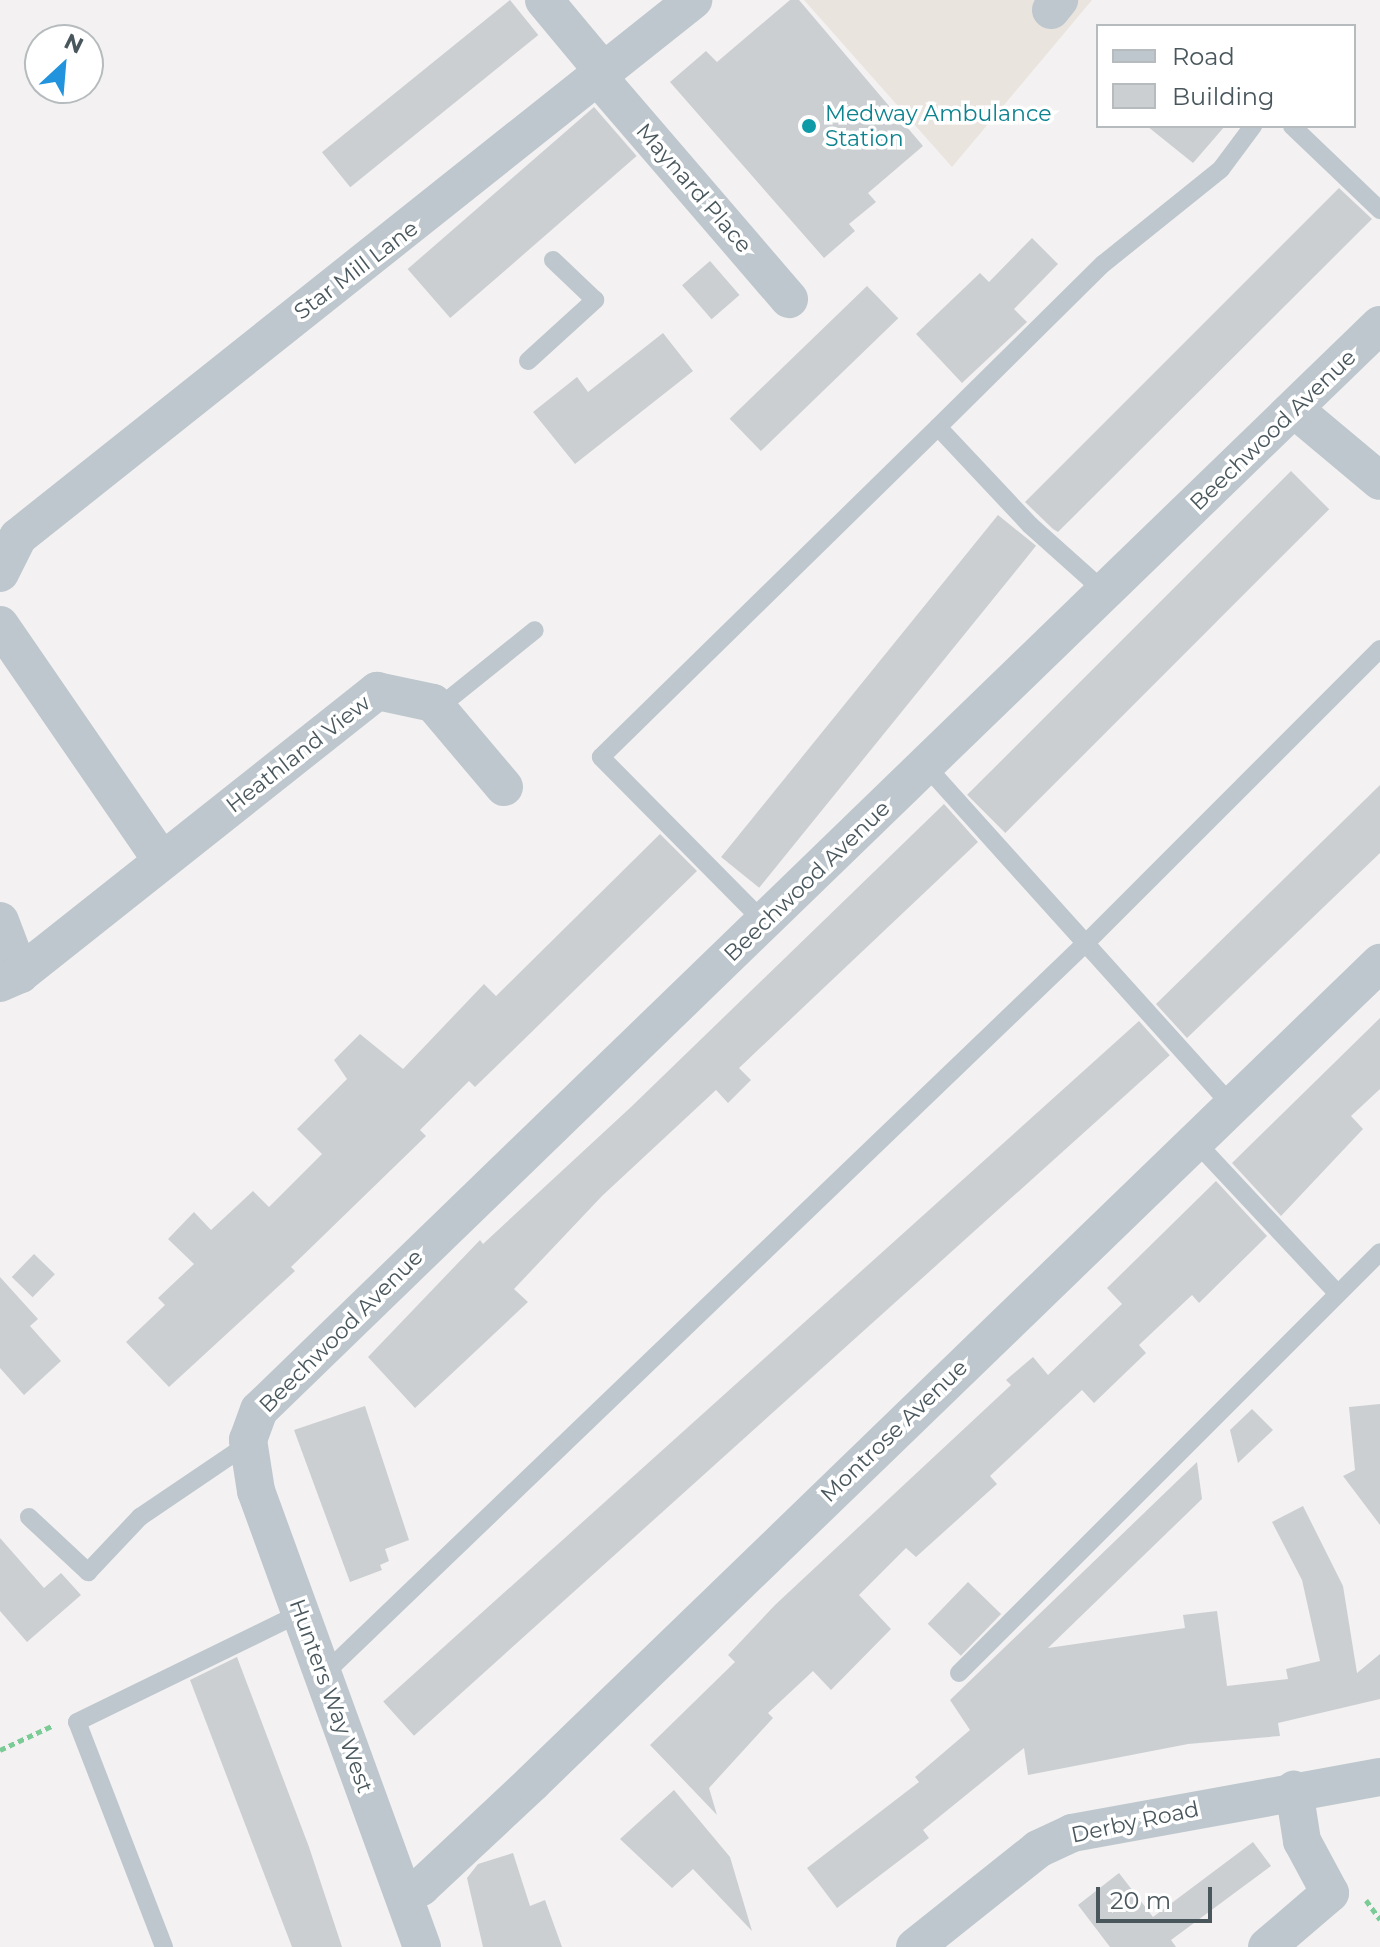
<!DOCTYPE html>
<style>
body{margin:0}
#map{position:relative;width:1380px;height:1947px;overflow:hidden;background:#f3f1f1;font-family:Montserrat,sans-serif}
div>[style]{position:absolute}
.commercial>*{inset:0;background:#eae4de}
.building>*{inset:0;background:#cbcfd2;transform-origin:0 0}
.path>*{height:5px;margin-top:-2.5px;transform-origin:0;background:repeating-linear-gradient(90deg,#7bcb96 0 6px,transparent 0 10px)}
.lane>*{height:18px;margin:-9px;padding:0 9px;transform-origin:9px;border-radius:9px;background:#bdc7cd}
.street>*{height:38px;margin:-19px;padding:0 19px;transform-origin:19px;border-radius:19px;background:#bdc7cd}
.dots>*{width:22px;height:22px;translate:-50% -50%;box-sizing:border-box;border:4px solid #fff;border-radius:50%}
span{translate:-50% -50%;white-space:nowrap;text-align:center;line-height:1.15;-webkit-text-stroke:7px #fff;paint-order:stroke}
.culture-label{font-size:22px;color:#0d838f}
.left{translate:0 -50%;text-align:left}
.street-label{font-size:22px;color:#49575d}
.legend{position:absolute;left:1096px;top:24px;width:260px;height:104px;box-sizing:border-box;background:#fff;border:2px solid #b6bcbe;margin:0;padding:10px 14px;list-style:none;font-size:24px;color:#49575d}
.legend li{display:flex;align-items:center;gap:16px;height:40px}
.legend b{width:40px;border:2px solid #b6bcbe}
.north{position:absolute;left:24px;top:24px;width:80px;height:80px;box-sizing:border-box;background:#fff;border:2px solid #b6bcbe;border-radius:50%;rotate:26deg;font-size:22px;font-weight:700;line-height:32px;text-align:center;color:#49575d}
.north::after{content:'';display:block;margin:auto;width:28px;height:36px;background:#2194dd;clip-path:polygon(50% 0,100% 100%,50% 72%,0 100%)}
.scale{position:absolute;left:1096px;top:1887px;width:116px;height:36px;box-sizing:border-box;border:4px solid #49575d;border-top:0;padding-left:10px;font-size:24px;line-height:28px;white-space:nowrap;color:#49575d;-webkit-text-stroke:6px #fff;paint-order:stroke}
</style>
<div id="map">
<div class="commercial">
<div style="clip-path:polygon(804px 0,1092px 0,952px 167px)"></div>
</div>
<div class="building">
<div style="left:510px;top:0;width:45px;height:242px;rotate:51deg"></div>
<div style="clip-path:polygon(790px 0,799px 0,923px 146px,868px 193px,876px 202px,849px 224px,855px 231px,824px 258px,670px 82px,706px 51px,717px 62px)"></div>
<div style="left:594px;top:107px;width:65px;height:247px;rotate:49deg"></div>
<div style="clip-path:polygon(1147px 126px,1225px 126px,1193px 163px)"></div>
<div style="clip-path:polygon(1339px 188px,1372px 219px,1058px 532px,1053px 529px,1025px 502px)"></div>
<div style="clip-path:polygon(1032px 238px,1058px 264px,1014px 309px,1027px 322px,962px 383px,916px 334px,980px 273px,989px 282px)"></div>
<div style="left:710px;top:261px;width:45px;height:37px;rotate:49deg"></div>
<div style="left:867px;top:286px;width:45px;height:191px;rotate:46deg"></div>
<div style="clip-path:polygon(663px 333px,693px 371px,575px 464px,533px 412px,577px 377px,588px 392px)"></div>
<div style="left:1291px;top:471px;width:54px;height:458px;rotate:45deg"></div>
<div style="left:998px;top:515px;width:49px;height:440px;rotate:39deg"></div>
<div style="clip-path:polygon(1380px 785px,1380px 853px,1187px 1038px,1156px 1004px)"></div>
<div style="clip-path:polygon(944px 804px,978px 842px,739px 1068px,751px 1080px,728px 1103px,716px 1090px,602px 1196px,514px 1289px,528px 1302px,415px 1408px,368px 1357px,480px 1240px,483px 1244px,631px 1107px)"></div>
<div style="clip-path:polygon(660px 834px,697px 871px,475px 1087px,469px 1081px,420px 1130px,426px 1136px,291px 1267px,295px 1271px,169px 1387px,126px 1342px,165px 1305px,158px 1298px,194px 1264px,168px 1239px,194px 1212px,211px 1230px,253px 1191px,269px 1207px,322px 1154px,297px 1129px,347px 1079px,334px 1060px,360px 1034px,403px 1069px,484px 984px,496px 996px)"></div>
<div style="clip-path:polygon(1380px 1018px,1380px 1089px,1351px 1116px,1363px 1129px,1281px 1216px,1232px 1163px)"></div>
<div style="left:1139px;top:1021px;width:46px;height:1017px;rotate:48deg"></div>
<div style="clip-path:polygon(1216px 1181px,1267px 1236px,1199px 1303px,1192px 1295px,1139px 1345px,1146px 1353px,1094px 1403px,1082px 1390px,990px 1476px,997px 1484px,916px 1557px,906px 1548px,859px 1595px,891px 1629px,831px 1690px,813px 1671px,768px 1713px,773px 1718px,709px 1788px,717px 1815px,650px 1745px,735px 1662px,728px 1655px,775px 1605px,1011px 1385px,1006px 1380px,1033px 1357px,1048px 1375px,1122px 1304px,1107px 1288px)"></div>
<div style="left:34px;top:1254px;width:29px;height:32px;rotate:44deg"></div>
<div style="clip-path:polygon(0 1277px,38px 1319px,30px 1326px,61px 1361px,24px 1395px,0 1368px)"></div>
<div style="clip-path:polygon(1380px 1404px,1380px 1525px,1343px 1476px,1355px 1470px,1349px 1407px)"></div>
<div style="clip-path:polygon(365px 1406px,409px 1540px,385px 1549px,389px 1561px,380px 1565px,382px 1570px,350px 1582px,294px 1430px)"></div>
<div style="clip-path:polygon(1252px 1409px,1273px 1430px,1238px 1463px,1230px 1430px)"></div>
<div style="clip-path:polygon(1197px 1462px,1202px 1499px,1048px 1648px,1185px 1628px,1183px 1615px,1217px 1611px,1227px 1686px,1288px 1679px,1286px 1669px,1320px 1661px,1302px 1580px,1272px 1522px,1303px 1506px,1343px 1586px,1357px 1673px,1380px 1654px,1380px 1699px,1278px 1723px,1280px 1736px,1188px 1744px,1028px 1775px,1024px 1748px,923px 1830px,929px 1838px,837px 1908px,807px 1868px,919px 1782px,915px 1777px,970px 1730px,950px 1700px)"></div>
<div style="clip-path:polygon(0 1538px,44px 1588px,61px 1573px,81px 1595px,27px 1642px,0 1611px)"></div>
<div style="left:968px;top:1582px;width:46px;height:58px;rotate:44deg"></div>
<div style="clip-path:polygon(237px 1657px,309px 1847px,342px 1947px,292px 1947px,190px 1680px)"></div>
<div style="clip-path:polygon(674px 1790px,730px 1857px,752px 1931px,693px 1869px,672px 1888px,620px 1839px)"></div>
<div style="clip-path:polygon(1253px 1842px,1271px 1866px,1171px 1940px,1176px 1947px,1110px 1947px,1078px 1905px,1119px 1873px,1153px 1917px)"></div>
<div style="clip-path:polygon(513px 1853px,530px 1906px,545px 1900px,562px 1947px,483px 1947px,467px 1878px,478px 1864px)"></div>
</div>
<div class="path">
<div style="left:0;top:1750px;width:57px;rotate:-24.8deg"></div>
<div style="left:1366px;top:1900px;width:24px;rotate:54deg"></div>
</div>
<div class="lane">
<div style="left:1292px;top:126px;width:122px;rotate:43.7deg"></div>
<div style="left:528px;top:361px;width:91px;rotate:-42.3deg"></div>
<div style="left:595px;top:300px;width:58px;rotate:-136.4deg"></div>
<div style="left:1106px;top:593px;width:102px;rotate:-138.2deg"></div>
<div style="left:1030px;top:525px;width:134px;rotate:-133.2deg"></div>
<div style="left:938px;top:427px;width:232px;rotate:-44.7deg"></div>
<div style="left:1103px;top:264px;width:151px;rotate:-38.8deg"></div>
<div style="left:1221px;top:169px;width:54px;rotate:-53.3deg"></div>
<div style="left:438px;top:708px;width:124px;rotate:-38.8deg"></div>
<div style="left:926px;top:766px;width:455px;rotate:48deg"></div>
<div style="left:764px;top:922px;width:232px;rotate:-134.7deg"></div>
<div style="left:601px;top:757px;width:472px;rotate:-44.4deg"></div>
<div style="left:1194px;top:1140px;width:208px;rotate:46.9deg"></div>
<div style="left:29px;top:1517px;width:81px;rotate:43deg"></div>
<div style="left:88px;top:1572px;width:76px;rotate:-46.6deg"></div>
<div style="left:140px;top:1517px;width:130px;rotate:-34.1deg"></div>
<div style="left:959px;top:1673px;width:595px;rotate:-45deg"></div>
<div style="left:323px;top:1675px;width:1060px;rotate:-43.82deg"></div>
<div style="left:1088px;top:941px;width:413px;rotate:-45deg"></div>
<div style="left:164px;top:1947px;width:241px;rotate:-111.1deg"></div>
<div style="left:77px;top:1722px;width:248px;rotate:-26deg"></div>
</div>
<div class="street">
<div style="left:544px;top:0;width:94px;rotate:50.2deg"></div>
<div style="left:1051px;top:10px;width:13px;rotate:-51deg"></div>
<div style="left:598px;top:77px;width:293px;rotate:49.3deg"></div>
<div style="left:1294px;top:409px;width:112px;rotate:39.9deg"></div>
<div style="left:0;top:573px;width:40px;rotate:-63.4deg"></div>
<div style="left:18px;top:537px;width:863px;rotate:-38.5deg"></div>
<div style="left:0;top:625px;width:286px;rotate:55.5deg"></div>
<div style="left:0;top:921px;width:57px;rotate:69.3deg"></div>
<div style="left:0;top:983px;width:22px;rotate:-24deg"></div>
<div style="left:20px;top:974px;width:456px;rotate:-38.4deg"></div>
<div style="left:377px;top:691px;width:57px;rotate:12.1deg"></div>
<div style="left:433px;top:703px;width:110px;rotate:49.8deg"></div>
<div style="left:404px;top:1895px;width:19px;rotate:-25deg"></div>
<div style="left:421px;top:1887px;width:152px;rotate:-43.1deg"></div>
<div style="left:532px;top:1783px;width:1180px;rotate:-44.04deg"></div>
<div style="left:422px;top:1947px;width:485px;rotate:-110deg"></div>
<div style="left:256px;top:1491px;width:52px;rotate:-98.9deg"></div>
<div style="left:248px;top:1440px;width:32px;rotate:-70deg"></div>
<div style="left:259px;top:1410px;width:1560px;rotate:-44.07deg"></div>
<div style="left:915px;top:1947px;width:157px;rotate:-38.5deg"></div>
<div style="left:1038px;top:1849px;width:38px;rotate:-25deg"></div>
<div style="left:1072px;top:1833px;width:313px;rotate:-10.3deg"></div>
<div style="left:1267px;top:1947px;width:83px;rotate:-40.6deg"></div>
<div style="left:1330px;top:1893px;width:59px;rotate:-118.3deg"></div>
<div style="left:1302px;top:1841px;width:52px;rotate:-98.9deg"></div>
</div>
<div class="dots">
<div style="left:809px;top:126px;background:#0f9aa8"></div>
</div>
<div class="culture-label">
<span class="left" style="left:825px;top:126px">Medway Ambulance<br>Station</span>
</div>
<div class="street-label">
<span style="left:694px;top:188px;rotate:49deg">Maynard Place</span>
<span style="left:356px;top:270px;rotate:-37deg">Star Mill Lane</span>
<span style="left:1273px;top:430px;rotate:-44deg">Beechwood Avenue</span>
<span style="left:298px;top:754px;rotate:-38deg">Heathland View</span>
<span style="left:807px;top:881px;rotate:-44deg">Beechwood Avenue</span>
<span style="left:341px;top:1331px;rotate:-45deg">Beechwood Avenue</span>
<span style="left:894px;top:1431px;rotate:-44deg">Montrose Avenue</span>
<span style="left:331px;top:1696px;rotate:70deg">Hunters Way West</span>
<span style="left:1135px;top:1822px;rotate:-12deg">Derby Road</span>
</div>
<ul class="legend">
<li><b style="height:10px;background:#bdc7cd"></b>Road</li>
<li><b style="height:22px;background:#cbcfd2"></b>Building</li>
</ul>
<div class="north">N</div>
<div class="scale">20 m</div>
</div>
